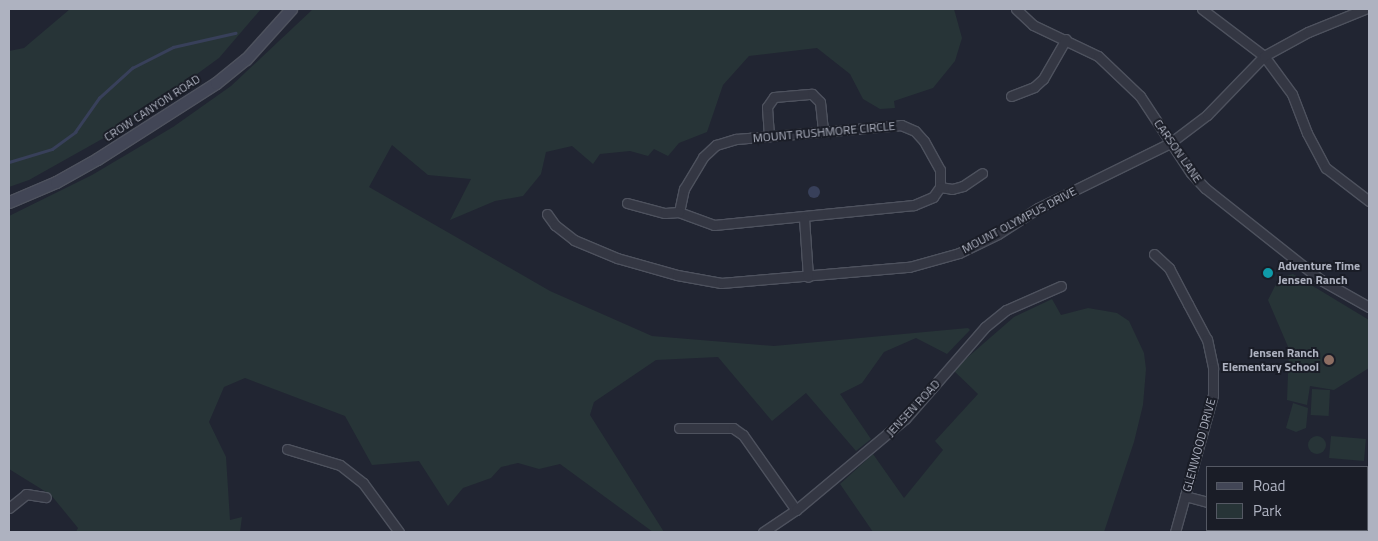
<!DOCTYPE html>
<style>
body{margin:0}
#map{position:relative;width:1378px;height:541px;overflow:hidden;background:#212532;font-family:"Titillium Web",sans-serif}
div>[style]{position:absolute}
.green>*{inset:0;background:#273437;transform-origin:0 0}
.round{border-radius:50%}
.water>*{inset:0;background:#38405a}
.stream>*{height:2.5px;margin:-1.25px;padding:0 1.25px;transform-origin:1.25px;border-radius:1.25px;background:#38405a}
.roads{filter:drop-shadow(1px 0 #4e525e) drop-shadow(-1px 0 #4e525e) drop-shadow(0 1px #4e525e) drop-shadow(0 -1px #4e525e)}
.street>*{height:9px;margin:-4.5px;padding:0 4.5px;transform-origin:4.5px;border-radius:4.5px;background:#343743}
.secondary>*{height:11px;margin:-5.5px;padding:0 5.5px;transform-origin:5.5px;border-radius:5.5px;background:#424656}
.dots>*{width:14px;height:14px;translate:-50% -50%;box-sizing:border-box;border:2px solid #1a1d27;border-radius:50%}
span{translate:-50% -50%;white-space:nowrap;text-align:center;line-height:1.15;-webkit-text-stroke:4px #1a1d27;paint-order:stroke}
.street-label{font-size:12px;color:#aeb2c0}
.poi-label{font-size:12px;color:#aeb2c0;font-weight:700}
.left{translate:0 -50%;text-align:left}
.right{translate:-100% -50%;text-align:right}
.frame{position:absolute;inset:0;border:10px solid #aeb2c0;pointer-events:none}
.legend{position:absolute;left:1206px;top:466px;width:162px;height:65px;box-sizing:border-box;background:#1a1d27;border:1px solid #555964;margin:0;padding:6px 9px;list-style:none;font-size:15px;color:#aeb2c0}
.legend li{display:flex;align-items:center;gap:10px;height:25px}
.legend b{width:25px;border:1px solid #555964}
</style>
<div id="map">
<div class="green">
<div style="clip-path:polygon(70px 9px,261px 9px,219px 58px,127px 125px,29px 180px,9px 187px,9px 51px,24px 48px)"></div>
<div style="clip-path:polygon(313px 9px,954px 9px,962px 38px,955px 61px,933px 88px,894px 101px,895px 108px,880px 109px,863px 99px,850px 74px,817px 48px,749px 56px,723px 85px,707px 132px,679px 143px,668px 156px,654px 149px,648px 156px,630px 151px,600px 154px,593px 164px,572px 146px,546px 152px,541px 174px,523px 196px,495px 201px,450px 220px,471px 179px,428px 175px,392px 145px,369px 187px,550px 291px,652px 336px,774px 346px,968px 328px,970px 330px,947px 354px,916px 338px,884px 352px,862px 383px,840px 394px,871px 439px,856px 451px,806px 393px,772px 421px,718px 357px,656px 360px,594px 402px,590px 415px,664px 532px,653px 532px,560px 464px,539px 469px,518px 463px,501px 467px,491px 478px,463px 488px,448px 506px,419px 461px,372px 465px,345px 416px,245px 378px,224px 387px,209px 422px,226px 457px,230px 520px,242px 517px,240px 532px,76px 532px,78px 528px,51px 495px,9px 469px,9px 216px,92px 175px,173px 127px,231px 86px)"></div>
<div style="clip-path:polygon(1293px 274px,1369px 320px,1369px 368px,1334px 390px,1310px 386px,1307px 405px,1287px 400px,1289px 349px,1268px 300px,1275px 286px,1286px 276px)"></div>
<div style="clip-path:polygon(1052px 299px,1061px 315px,1088px 308px,1117px 313px,1129px 321px,1144px 353px,1146px 369px,1143px 405px,1134px 442px,1104px 532px,873px 532px,840px 484px,873px 454px,904px 498px,943px 450px,935px 441px,978px 394px,953px 370px,1014px 317px)"></div>
<div style="left:1312px;top:389px;width:18px;height:26px;rotate:3deg"></div>
<div style="clip-path:polygon(1293px 403px,1308px 408px,1306px 428px,1296px 432px,1286px 428px)"></div>
<div style="left:1331px;top:436px;width:35px;height:22px;rotate:5deg"></div>
<div class="round" style="left:1308px;top:436px;width:18px;height:18px"></div>
</div>
<div class="water">
<div class="round" style="left:808px;top:186px;width:12px;height:12px"></div>
</div>
<div class="stream">
<div style="left:9px;top:162px;width:45px;rotate:-16.8deg"></div>
<div style="left:52px;top:149px;width:29px;rotate:-36deg"></div>
<div style="left:75px;top:132px;width:42px;rotate:-54.8deg"></div>
<div style="left:99px;top:98px;width:45px;rotate:-42.3deg"></div>
<div style="left:132px;top:68px;width:46px;rotate:-27.1deg"></div>
<div style="left:173px;top:47px;width:64px;rotate:-12.7deg"></div>
</div>
<div class="roads">
<div class="street">
<div style="left:1016px;top:9px;width:23px;rotate:43deg"></div>
<div style="left:1033px;top:25px;width:72px;rotate:25.5deg"></div>
<div style="left:1098px;top:56px;width:58px;rotate:43.6deg"></div>
<div style="left:1140px;top:96px;width:92px;rotate:56.5deg"></div>
<div style="left:1191px;top:173px;width:21px;rotate:47deg"></div>
<div style="left:1205px;top:188px;width:148px;rotate:38.4deg"></div>
<div style="left:1321px;top:280px;width:55px;rotate:29.4deg"></div>
<div style="left:1202px;top:9px;width:78px;rotate:37.2deg"></div>
<div style="left:1264px;top:56px;width:47px;rotate:53.6deg"></div>
<div style="left:1292px;top:94px;width:42px;rotate:69deg"></div>
<div style="left:1307px;top:133px;width:40px;rotate:62deg"></div>
<div style="left:1326px;top:168px;width:54px;rotate:37.5deg"></div>
<div style="left:1011px;top:96px;width:25px;rotate:-21deg"></div>
<div style="left:1034px;top:87px;width:12px;rotate:-42deg"></div>
<div style="left:1043px;top:79px;width:46px;rotate:-60.1deg"></div>
<div style="left:901px;top:125px;width:15px;rotate:23deg"></div>
<div style="left:915px;top:131px;width:13px;rotate:48deg"></div>
<div style="left:924px;top:141px;width:33px;rotate:61deg"></div>
<div style="left:940px;top:170px;width:17px;rotate:90deg"></div>
<div style="left:940px;top:187px;width:12px;rotate:125deg"></div>
<div style="left:933px;top:197px;width:21px;rotate:157deg"></div>
<div style="left:914px;top:205px;width:201px;rotate:174.3deg"></div>
<div style="left:714px;top:225px;width:37px;rotate:-160deg"></div>
<div style="left:679px;top:212px;width:24px;rotate:-78deg"></div>
<div style="left:684px;top:189px;width:37px;rotate:-59deg"></div>
<div style="left:703px;top:157px;width:18px;rotate:-43deg"></div>
<div style="left:716px;top:145px;width:21px;rotate:-17deg"></div>
<div style="left:736px;top:139px;width:166px;rotate:-4.8deg"></div>
<div style="left:769px;top:136px;width:29px;rotate:-94deg"></div>
<div style="left:767px;top:107px;width:12px;rotate:-55deg"></div>
<div style="left:774px;top:97px;width:38px;rotate:-5deg"></div>
<div style="left:812px;top:94px;width:11px;rotate:45deg"></div>
<div style="left:820px;top:102px;width:29px;rotate:84deg"></div>
<div style="left:940px;top:187px;width:12px;rotate:9deg"></div>
<div style="left:952px;top:189px;width:11px;rotate:-15deg"></div>
<div style="left:963px;top:186px;width:23px;rotate:-34deg"></div>
<div style="left:627px;top:203px;width:39px;rotate:15deg"></div>
<div style="left:665px;top:213px;width:14px;rotate:-4deg"></div>
<div style="left:547px;top:214px;width:14px;rotate:54deg"></div>
<div style="left:555px;top:225px;width:24px;rotate:38deg"></div>
<div style="left:574px;top:240px;width:47px;rotate:22.7deg"></div>
<div style="left:617px;top:258px;width:62px;rotate:15.8deg"></div>
<div style="left:677px;top:275px;width:45px;rotate:10.3deg"></div>
<div style="left:721px;top:283px;width:189px;rotate:-4.9deg"></div>
<div style="left:909px;top:267px;width:52px;rotate:-15.6deg"></div>
<div style="left:959px;top:253px;width:43px;rotate:-26deg"></div>
<div style="left:998px;top:234px;width:48px;rotate:-33deg"></div>
<div style="left:1038px;top:208px;width:147px;rotate:-26.2deg"></div>
<div style="left:1170px;top:143px;width:46px;rotate:-37.1deg"></div>
<div style="left:1207px;top:115px;width:82px;rotate:-46deg"></div>
<div style="left:1264px;top:56px;width:50px;rotate:-28.6deg"></div>
<div style="left:1308px;top:32px;width:61px;rotate:-22deg"></div>
<div style="left:804px;top:218px;width:59px;rotate:86.1deg"></div>
<div style="left:1154px;top:254px;width:21px;rotate:43deg"></div>
<div style="left:1169px;top:268px;width:41px;rotate:62.2deg"></div>
<div style="left:1188px;top:304px;width:40px;rotate:62deg"></div>
<div style="left:1207px;top:339px;width:30px;rotate:78deg"></div>
<div style="left:1213px;top:368px;width:27px;rotate:90deg"></div>
<div style="left:1213px;top:395px;width:142px;rotate:105.5deg"></div>
<div style="left:679px;top:428px;width:54px"></div>
<div style="left:733px;top:428px;width:12px;rotate:35deg"></div>
<div style="left:743px;top:435px;width:92px;rotate:54.8deg"></div>
<div style="left:287px;top:449px;width:55px;rotate:16.8deg"></div>
<div style="left:340px;top:465px;width:29px;rotate:38deg"></div>
<div style="left:363px;top:483px;width:61px;rotate:53.7deg"></div>
<div style="left:1185px;top:496px;width:23px;rotate:15deg"></div>
<div style="left:9px;top:508px;width:22px;rotate:-39deg"></div>
<div style="left:26px;top:494px;width:20px;rotate:9deg"></div>
<div style="left:1282px;top:530px;width:8px;rotate:14deg"></div>
<div style="left:763px;top:532px;width:40px;rotate:-34deg"></div>
<div style="left:796px;top:510px;width:142px;rotate:-39.9deg"></div>
<div style="left:905px;top:419px;width:122px;rotate:-49deg"></div>
<div style="left:985px;top:327px;width:27px;rotate:-39deg"></div>
<div style="left:1006px;top:310px;width:60px;rotate:-23.6deg"></div>
</div>
<div class="secondary">
<div style="left:9px;top:202px;width:51px;rotate:-23.1deg"></div>
<div style="left:56px;top:182px;width:47px;rotate:-29.3deg"></div>
<div style="left:97px;top:159px;width:141px;rotate:-32.6deg"></div>
<div style="left:216px;top:83px;width:38px;rotate:-39deg"></div>
<div style="left:246px;top:59px;width:67px;rotate:-48deg"></div>
</div>
</div>
<div class="dots">
<div style="left:1268px;top:273px;background:#0f9aa8"></div>
<div style="left:1329px;top:360px;background:#8d6e63"></div>
</div>
<div class="street-label">
<span style="left:152px;top:108px;rotate:-33deg">CROW CANYON ROAD</span>
<span style="left:824px;top:132px;rotate:-5deg">MOUNT RUSHMORE CIRCLE</span>
<span style="left:1178px;top:151px;rotate:55deg">CARSON LANE</span>
<span style="left:1019px;top:220px;rotate:-28deg">MOUNT OLYMPUS DRIVE</span>
<span style="left:913px;top:408px;rotate:-47deg">JENSEN ROAD</span>
<span style="left:1199px;top:445px;rotate:-75deg">GLENWOOD DRIVE</span>
</div>
<div class="poi-label">
<span class="left" style="left:1278px;top:273px">Adventure Time<br>Jensen Ranch</span>
<span class="right" style="left:1319px;top:360px">Jensen Ranch<br>Elementary School</span>
</div>
<div class="frame"></div>
<ul class="legend">
<li><b style="height:6px;background:#424656"></b>Road</li>
<li><b style="height:14px;background:#273437"></b>Park</li>
</ul>
</div>
